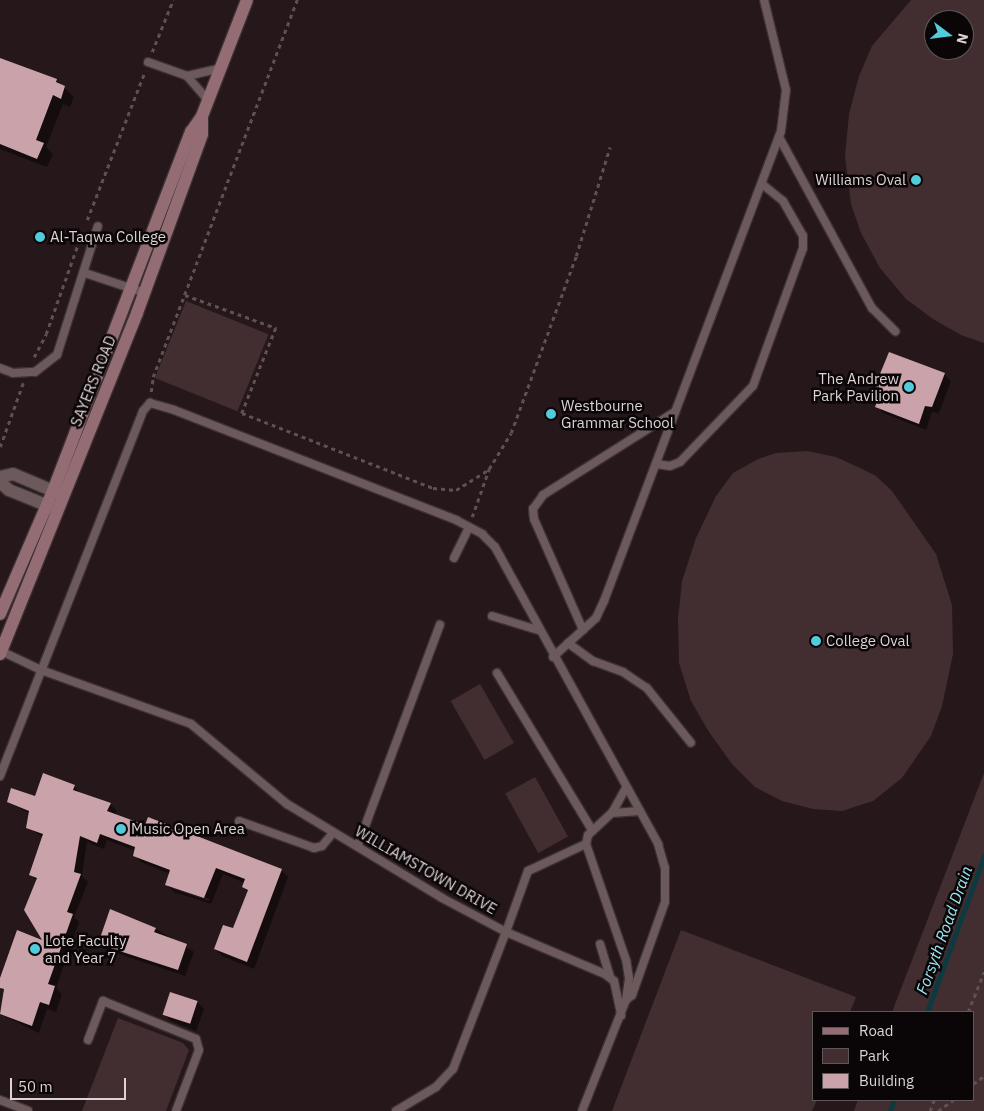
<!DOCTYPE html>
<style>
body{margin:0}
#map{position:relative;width:984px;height:1111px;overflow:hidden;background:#26171a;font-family:"IBM Plex Sans",sans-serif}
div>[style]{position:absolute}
.green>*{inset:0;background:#422e31;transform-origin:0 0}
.shadow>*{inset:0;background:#0007}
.stream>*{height:4.5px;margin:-2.25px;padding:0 2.25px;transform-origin:2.25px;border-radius:2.25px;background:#0e3a3f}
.building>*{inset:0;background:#caa3aa;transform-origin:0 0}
.path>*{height:2.5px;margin-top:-1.25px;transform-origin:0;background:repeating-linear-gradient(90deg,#5e5053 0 4px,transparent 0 8px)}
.roads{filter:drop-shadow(1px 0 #3c3133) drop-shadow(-1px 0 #3c3133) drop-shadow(0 1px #3c3133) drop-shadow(0 -1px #3c3133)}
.service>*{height:8px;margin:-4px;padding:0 4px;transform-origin:4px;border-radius:4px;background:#6b595c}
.minor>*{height:12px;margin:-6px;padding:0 6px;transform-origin:6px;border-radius:6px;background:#6b595c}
.secondary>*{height:12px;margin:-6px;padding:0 6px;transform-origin:6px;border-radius:6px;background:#946c74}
.dots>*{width:14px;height:14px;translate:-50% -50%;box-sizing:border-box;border:2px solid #0a0506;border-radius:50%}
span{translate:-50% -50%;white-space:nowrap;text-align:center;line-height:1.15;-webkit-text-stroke:5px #0a0506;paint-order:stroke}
.poi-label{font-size:15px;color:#ddd2d4}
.right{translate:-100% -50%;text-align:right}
.left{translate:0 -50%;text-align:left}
.street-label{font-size:15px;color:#ddd2d4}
.water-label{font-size:16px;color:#99e6f0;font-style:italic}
.legend{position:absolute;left:812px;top:1011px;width:162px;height:90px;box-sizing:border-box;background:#0a0506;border:1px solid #5e5758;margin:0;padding:6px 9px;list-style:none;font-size:15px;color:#ddd2d4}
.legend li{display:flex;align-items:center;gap:10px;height:25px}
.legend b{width:25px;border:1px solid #5e5758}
.north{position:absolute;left:924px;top:10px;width:50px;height:50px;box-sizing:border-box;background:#0a0506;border:1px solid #5e5758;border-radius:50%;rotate:105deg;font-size:14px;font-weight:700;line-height:20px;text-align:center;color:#ddd2d4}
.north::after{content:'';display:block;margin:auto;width:18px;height:22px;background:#52cbda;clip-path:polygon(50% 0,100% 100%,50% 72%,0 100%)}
.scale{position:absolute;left:10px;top:1078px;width:116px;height:22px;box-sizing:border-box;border:2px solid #ddd2d4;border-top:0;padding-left:6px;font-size:15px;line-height:18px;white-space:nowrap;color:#ddd2d4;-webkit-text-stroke:4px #0a0506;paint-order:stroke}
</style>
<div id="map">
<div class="green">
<div style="clip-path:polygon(evenodd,911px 0,984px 0,984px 343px,961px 335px,933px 319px,906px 299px,880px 268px,861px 233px,851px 204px,845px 156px,849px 114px,859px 76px,872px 46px,911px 0,934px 20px,964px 20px,964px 50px,934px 50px,934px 20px)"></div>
<div style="left:186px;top:301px;width:89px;height:83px;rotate:22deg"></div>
<div style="clip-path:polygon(807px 451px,836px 457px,860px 468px,876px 476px,892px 491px,936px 554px,952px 605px,953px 654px,942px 706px,931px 736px,902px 778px,873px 801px,842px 811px,813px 809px,782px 801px,755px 787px,732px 764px,709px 732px,691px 701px,679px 663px,678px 619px,682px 581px,696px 538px,716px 496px,733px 473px,758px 459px,776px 453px)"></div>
<div style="left:480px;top:684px;width:68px;height:34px;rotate:60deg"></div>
<div style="clip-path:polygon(984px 773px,984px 1111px,854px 1111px,858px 1100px,973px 1100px,973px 1012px,892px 1012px)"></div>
<div style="left:535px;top:777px;width:68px;height:34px;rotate:61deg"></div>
<div style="clip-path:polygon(681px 930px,856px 997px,850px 1012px,813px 1012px,813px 1100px,817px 1100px,812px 1111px,612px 1111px)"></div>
<div style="clip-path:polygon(118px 1018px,183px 1043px,189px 1050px,166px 1111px,82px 1111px)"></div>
</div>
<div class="shadow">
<div style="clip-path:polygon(0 60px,56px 80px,74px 97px,70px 107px,63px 104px,46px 147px,53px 154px,47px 167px,0 149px)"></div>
<div style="clip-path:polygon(944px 374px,951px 381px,939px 413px,932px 412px,926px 430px,883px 413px,876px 406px,882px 391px,877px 386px)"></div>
<div style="clip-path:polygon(evenodd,74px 786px,80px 794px,110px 804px,117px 811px,115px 815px,281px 870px,288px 877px,254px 969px,222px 956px,215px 949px,233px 930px,248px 892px,243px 887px,245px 883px,223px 874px,211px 904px,174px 892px,167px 885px,170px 874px,141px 862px,134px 855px,136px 851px,107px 840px,104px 849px,87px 842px,82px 876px,88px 882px,74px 917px,79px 922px,56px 988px,62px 994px,56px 1012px,47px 1009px,39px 1033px,0 1014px,4px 993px,0 982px,45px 943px,37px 881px,31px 875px,44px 838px,27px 827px,30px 814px,9px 802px,74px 786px,173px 886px,210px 899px,209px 901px,173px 889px,173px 886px)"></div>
<div style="clip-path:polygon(156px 929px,194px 952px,185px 976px,107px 950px,100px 943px)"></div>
<div style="clip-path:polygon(197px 1002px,204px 1009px,196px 1031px,171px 1021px,164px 1014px)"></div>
</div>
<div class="stream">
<div style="left:927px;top:1012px;width:166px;rotate:-69.9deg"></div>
<div style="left:890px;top:1111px;width:12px;rotate:-70deg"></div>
</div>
<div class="building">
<div style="clip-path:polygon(0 58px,57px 79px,56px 82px,65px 86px,61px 99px,53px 95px,36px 140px,44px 143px,37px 159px,0 144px)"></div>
<div style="clip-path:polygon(889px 352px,945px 373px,932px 407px,925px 406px,919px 424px,875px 407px,882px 389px,875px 386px)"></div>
<div style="clip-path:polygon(43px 773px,75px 785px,73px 790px,111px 803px,107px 811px,145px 825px,148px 817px,282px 869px,247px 962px,214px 949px,223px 925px,233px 928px,248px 890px,242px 887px,245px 879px,216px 868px,204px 898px,165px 885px,170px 870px,133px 856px,135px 847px,100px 834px,97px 843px,80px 836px,74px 872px,81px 874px,67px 912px,73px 914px,48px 984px,55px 986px,49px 1005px,40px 1002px,32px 1026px,0 1014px,4px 989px,0 988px,0 978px,17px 930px,42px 940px,24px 910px,37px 878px,29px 875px,43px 834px,26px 828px,29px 811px,7px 802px,11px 788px,35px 796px)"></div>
<div style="clip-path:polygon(110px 909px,156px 928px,154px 932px,187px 944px,178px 970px,98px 944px)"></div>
<div style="left:170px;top:992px;width:29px;height:24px;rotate:18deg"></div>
</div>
<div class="path">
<div style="left:152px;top:52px;width:56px;rotate:-68deg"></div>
<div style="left:87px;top:220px;width:160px;rotate:-68.7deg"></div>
<div style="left:185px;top:295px;width:97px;rotate:19.9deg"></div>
<div style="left:276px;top:328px;width:92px;rotate:111.8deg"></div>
<div style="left:242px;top:413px;width:205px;rotate:21.4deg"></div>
<div style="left:433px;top:488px;width:23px;rotate:5deg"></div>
<div style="left:456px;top:490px;width:39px;rotate:-32deg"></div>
<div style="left:34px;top:357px;width:26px;rotate:-62deg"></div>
<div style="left:46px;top:334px;width:110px;rotate:-70.4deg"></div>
<div style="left:151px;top:392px;width:15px;rotate:-82deg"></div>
<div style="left:153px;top:377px;width:404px;rotate:-69.1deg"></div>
<div style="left:0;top:447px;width:68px;rotate:-70.2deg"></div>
<div style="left:472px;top:517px;width:51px;rotate:-70.5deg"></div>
<div style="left:489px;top:469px;width:42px;rotate:-58.6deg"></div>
<div style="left:511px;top:433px;width:189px;rotate:-69.8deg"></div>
<div style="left:576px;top:256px;width:114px;rotate:-72.7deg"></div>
<div style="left:968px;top:1012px;width:43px;rotate:-68.2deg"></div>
<div style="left:973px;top:1084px;width:14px;rotate:-36deg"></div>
<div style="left:930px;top:1111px;width:12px;rotate:-70deg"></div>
<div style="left:938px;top:1111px;width:19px;rotate:-36deg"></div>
</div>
<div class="roads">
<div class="service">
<div style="left:148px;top:62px;width:41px;rotate:19.7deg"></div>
<div style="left:187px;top:76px;width:32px;rotate:49deg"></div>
<div style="left:187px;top:76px;width:35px;rotate:-13deg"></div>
<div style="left:779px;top:137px;width:195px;rotate:61.5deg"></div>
<div style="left:872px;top:308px;width:33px;rotate:45deg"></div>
<div style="left:85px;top:273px;width:63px;rotate:18.4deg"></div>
<div style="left:0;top:368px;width:14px;rotate:21deg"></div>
<div style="left:13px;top:373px;width:22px;rotate:-3deg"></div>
<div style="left:35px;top:372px;width:28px;rotate:-38deg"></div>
<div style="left:57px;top:355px;width:135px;rotate:-72.4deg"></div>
<div style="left:656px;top:464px;width:14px;rotate:8deg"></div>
<div style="left:670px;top:466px;width:11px;rotate:-22deg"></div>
<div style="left:680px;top:462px;width:105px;rotate:-46.2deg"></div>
<div style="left:753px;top:386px;width:147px;rotate:-70.1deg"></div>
<div style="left:803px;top:248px;width:12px;rotate:-90deg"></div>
<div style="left:803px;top:236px;width:40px;rotate:-119.7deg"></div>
<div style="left:783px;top:201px;width:27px;rotate:-141deg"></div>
<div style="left:454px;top:558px;width:34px;rotate:-64deg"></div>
<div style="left:492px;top:616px;width:48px;rotate:16.9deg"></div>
<div style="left:583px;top:630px;width:121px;rotate:-113.8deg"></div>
<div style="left:534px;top:519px;width:10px;rotate:-96deg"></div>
<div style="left:533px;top:509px;width:17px;rotate:-54deg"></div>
<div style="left:543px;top:495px;width:156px;rotate:-32.2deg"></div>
<div style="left:568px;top:643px;width:31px;rotate:36deg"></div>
<div style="left:593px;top:661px;width:32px;rotate:20deg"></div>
<div style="left:623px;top:672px;width:29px;rotate:34deg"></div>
<div style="left:647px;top:688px;width:70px;rotate:51.3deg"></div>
<div style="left:1px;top:651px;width:44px;rotate:25.4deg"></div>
<div style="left:41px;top:670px;width:159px;rotate:19.8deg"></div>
<div style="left:191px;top:724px;width:125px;rotate:39.8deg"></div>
<div style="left:287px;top:804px;width:181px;rotate:31.2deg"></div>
<div style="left:442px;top:898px;width:72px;rotate:28deg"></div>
<div style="left:506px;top:932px;width:65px;rotate:-70.2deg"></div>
<div style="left:528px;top:871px;width:64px;rotate:-25deg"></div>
<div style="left:553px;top:657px;width:58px;rotate:-42.2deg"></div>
<div style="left:596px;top:618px;width:19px;rotate:-65deg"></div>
<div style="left:604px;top:601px;width:502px;rotate:-69.36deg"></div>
<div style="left:781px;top:131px;width:41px;rotate:-83deg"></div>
<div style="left:786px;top:90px;width:93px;rotate:-103.7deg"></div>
<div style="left:497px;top:673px;width:184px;rotate:58.8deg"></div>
<div style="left:0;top:776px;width:392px;rotate:-68.6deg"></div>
<div style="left:143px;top:411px;width:11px;rotate:-49deg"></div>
<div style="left:150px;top:403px;width:25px;rotate:16deg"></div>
<div style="left:174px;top:410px;width:303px;rotate:21.3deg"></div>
<div style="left:456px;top:520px;width:30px;rotate:28deg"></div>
<div style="left:482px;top:534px;width:18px;rotate:45deg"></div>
<div style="left:495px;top:547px;width:339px;rotate:61.2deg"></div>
<div style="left:658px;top:844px;width:25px;rotate:74deg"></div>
<div style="left:665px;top:868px;width:34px;rotate:90deg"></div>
<div style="left:665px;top:902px;width:99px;rotate:109.5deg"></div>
<div style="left:632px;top:995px;width:8px;rotate:140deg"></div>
<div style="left:612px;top:813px;width:28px;rotate:-4deg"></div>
<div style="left:239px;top:821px;width:80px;rotate:19.8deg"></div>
<div style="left:314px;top:848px;width:8px;rotate:-14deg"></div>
<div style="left:322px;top:846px;width:17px;rotate:-50deg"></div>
<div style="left:358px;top:845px;width:235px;rotate:-69.6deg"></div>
<div style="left:600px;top:944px;width:34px;rotate:73deg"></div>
<div style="left:88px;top:1040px;width:42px;rotate:-69deg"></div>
<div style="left:103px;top:1001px;width:100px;rotate:22.2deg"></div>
<div style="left:196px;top:1039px;width:11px;rotate:75deg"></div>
<div style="left:199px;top:1050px;width:65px;rotate:110.7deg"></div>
<div style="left:0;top:1100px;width:30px;rotate:21deg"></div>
<div style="left:396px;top:1111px;width:47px;rotate:-31deg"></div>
<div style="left:436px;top:1087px;width:25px;rotate:-47deg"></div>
<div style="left:453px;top:1069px;width:147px;rotate:-68.9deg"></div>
<div style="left:506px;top:932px;width:108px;rotate:23deg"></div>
<div style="left:605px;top:974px;width:11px;rotate:38deg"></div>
<div style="left:614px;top:981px;width:35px;rotate:78deg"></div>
<div style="left:582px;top:1111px;width:119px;rotate:-68.4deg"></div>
<div style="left:626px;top:1000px;width:22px;rotate:-82deg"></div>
<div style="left:629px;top:978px;width:18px;rotate:-99deg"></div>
<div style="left:626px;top:960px;width:123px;rotate:-109deg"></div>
<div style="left:586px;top:844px;width:9px;rotate:-77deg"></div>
<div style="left:588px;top:835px;width:33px;rotate:-43deg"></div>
<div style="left:612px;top:813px;width:29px;rotate:-61deg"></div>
</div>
<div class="minor">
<div style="left:0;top:477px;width:13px;rotate:-13deg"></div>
<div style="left:13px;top:474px;width:54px;rotate:22.8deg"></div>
<div style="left:0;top:482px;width:12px;rotate:42deg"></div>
<div style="left:9px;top:490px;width:51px;rotate:22deg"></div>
</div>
<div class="secondary">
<div style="left:0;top:614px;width:134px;rotate:-66.7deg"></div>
<div style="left:53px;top:491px;width:385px;rotate:-69deg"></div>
<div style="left:191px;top:132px;width:19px;rotate:-55deg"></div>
<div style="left:202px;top:116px;width:124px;rotate:-68.8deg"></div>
<div style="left:0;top:654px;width:367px;rotate:-68.1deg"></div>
<div style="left:137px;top:313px;width:190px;rotate:-70deg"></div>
<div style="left:202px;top:134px;width:17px;rotate:-90deg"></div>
</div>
</div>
<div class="dots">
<div style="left:916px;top:180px;background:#52cbda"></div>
<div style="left:40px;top:237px;background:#52cbda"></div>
<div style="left:909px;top:387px;background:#52cbda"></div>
<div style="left:551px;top:414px;background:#52cbda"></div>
<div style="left:816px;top:641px;background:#52cbda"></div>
<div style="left:121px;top:829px;background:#52cbda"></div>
<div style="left:35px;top:949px;background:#52cbda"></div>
</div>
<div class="poi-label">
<span class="right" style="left:906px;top:180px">Williams Oval</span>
<span class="left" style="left:50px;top:237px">Al-Taqwa College</span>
<span class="right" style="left:899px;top:387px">The Andrew<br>Park Pavilion</span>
<span class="left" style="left:561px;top:414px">Westbourne<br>Grammar School</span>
<span class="left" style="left:826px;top:641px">College Oval</span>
<span class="left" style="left:131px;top:829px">Music Open Area</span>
<span class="left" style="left:45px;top:949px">Lote Faculty<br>and Year 7</span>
</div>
<div class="street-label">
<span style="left:93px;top:381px;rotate:-68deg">SAYERS ROAD</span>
<span style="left:426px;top:870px;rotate:30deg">WILLIAMSTOWN DRIVE</span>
</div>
<div class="water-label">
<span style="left:944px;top:930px;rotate:-70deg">Forsyth Road Drain</span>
</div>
<ul class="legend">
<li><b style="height:6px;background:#946c74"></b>Road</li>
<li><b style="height:14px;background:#422e31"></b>Park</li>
<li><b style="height:14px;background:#caa3aa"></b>Building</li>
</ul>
<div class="north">N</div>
<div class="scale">50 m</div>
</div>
